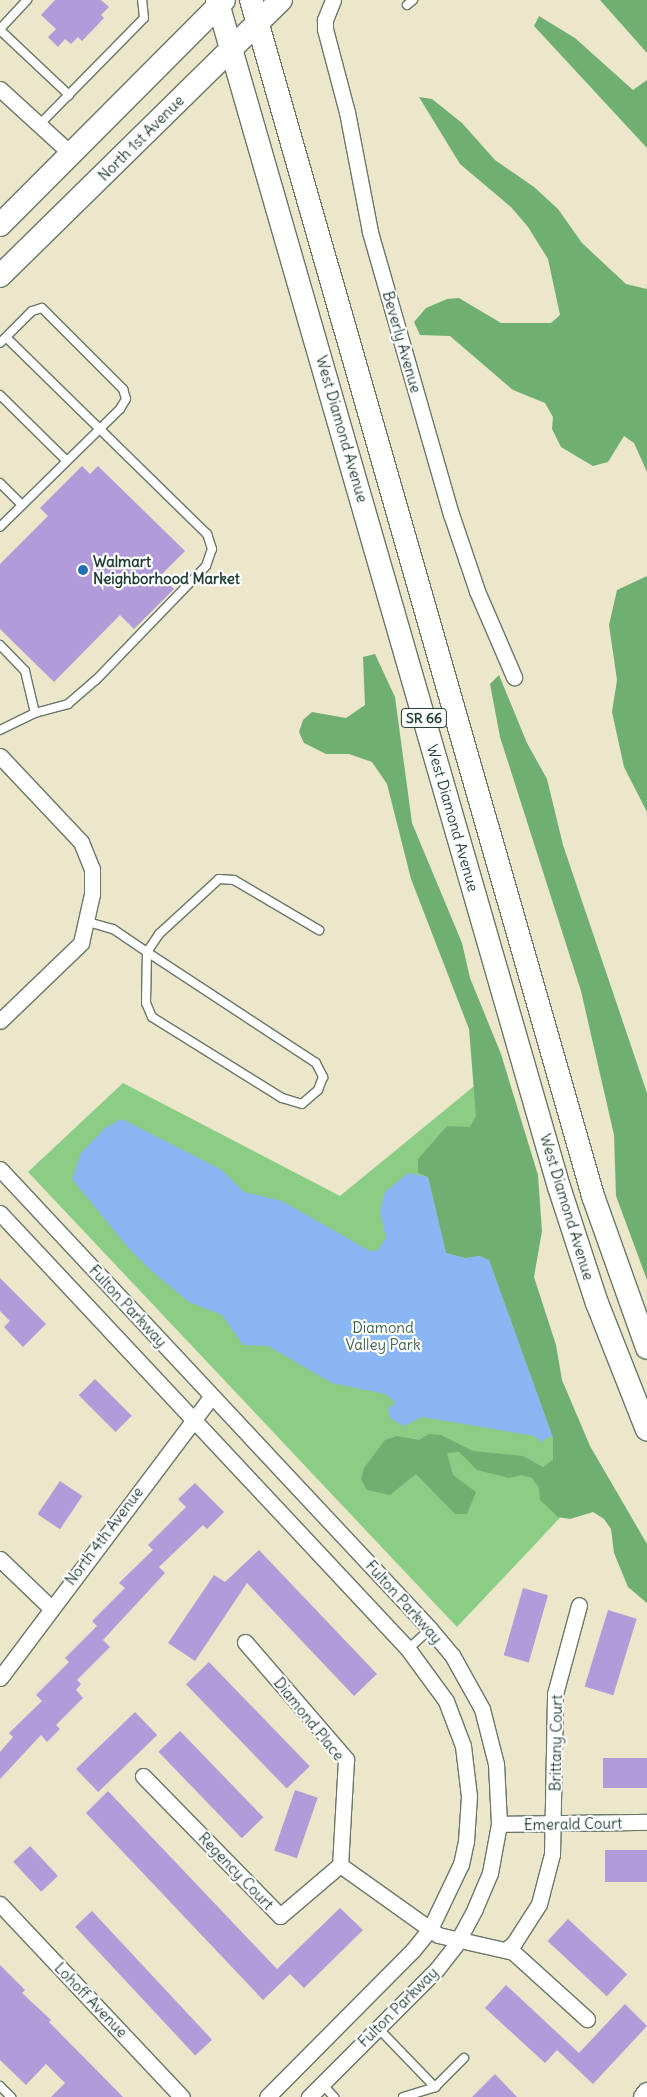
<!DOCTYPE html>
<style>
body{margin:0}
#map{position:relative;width:647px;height:2097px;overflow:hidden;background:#ece6ca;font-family:Delius,sans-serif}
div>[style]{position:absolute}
.green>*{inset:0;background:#8acd85}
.forest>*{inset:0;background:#6fb072}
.water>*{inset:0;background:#88b7f3}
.building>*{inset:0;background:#b19bd9;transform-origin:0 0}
.roads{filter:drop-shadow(1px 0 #677868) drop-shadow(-1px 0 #677868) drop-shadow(0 1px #677868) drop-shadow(0 -1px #677868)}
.service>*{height:8px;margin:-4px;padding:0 4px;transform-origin:4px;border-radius:4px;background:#fff}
.minor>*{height:15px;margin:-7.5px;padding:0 7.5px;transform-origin:7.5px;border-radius:7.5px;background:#fff}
.secondary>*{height:21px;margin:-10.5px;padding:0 10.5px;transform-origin:10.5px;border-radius:10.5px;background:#fff}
.primary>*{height:22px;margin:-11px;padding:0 11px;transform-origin:11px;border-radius:11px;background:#fff}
.dots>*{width:14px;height:14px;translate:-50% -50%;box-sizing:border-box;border:2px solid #fff;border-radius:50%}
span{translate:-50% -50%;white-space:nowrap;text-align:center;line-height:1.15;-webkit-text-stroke:4.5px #fff;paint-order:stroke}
.shield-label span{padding:1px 4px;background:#fff;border:1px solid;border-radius:4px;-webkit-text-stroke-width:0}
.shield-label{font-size:14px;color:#1f3d34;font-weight:700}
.street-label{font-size:15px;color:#1f3d34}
.poi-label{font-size:15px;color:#1f3d34;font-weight:700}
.left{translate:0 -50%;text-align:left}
.park-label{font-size:15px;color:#3a6148}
</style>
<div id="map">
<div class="green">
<div style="clip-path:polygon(484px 1078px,487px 1103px,589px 1487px,457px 1627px,28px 1172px,123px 1083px,340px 1196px)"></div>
</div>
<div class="forest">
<div style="clip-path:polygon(600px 0,647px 0,647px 53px)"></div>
<div style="clip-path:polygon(539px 16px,575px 38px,633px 90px,647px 80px,647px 148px,534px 26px)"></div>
<div style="clip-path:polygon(419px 97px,432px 99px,462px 123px,495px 160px,534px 187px,558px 209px,582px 243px,626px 284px,647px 289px,647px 472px,634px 443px,624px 436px,608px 462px,593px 466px,576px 456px,561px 447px,552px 429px,553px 417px,545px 403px,513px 390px,450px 336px,420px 335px,414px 322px,426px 308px,447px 299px,459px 298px,501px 323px,551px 323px,560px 315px,548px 259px,528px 227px,511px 207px,460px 164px)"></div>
<div style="clip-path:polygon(647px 576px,647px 812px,624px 767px,612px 712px,617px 680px,609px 625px,617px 590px)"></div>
<div style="clip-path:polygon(375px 654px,395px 697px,412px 823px,462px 943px,470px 978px,501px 1054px,538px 1175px,542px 1231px,534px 1277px,556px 1345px,562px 1380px,590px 1446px,647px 1544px,647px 1603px,628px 1587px,614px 1553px,611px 1529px,604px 1519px,593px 1512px,570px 1519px,558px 1517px,540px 1500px,539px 1488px,532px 1478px,521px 1475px,509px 1478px,477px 1470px,459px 1452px,447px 1453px,453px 1475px,476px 1492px,467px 1514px,455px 1514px,416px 1474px,390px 1495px,367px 1490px,361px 1479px,364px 1468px,385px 1440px,397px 1436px,419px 1440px,429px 1434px,441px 1435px,473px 1451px,523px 1456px,543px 1467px,553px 1460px,553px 1438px,489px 1260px,479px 1256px,465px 1258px,446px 1253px,428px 1177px,418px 1173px,418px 1159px,447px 1126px,470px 1127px,476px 1116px,469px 1029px,411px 879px,387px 784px,372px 762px,349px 754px,326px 754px,304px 743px,299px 732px,303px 720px,312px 712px,346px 718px,365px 705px,363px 657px)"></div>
<div style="clip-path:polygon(499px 675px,527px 743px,547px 779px,563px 845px,647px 1093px,647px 1280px,616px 1196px,614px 1135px,581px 991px,500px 737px,490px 684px)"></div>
</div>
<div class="water">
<div style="clip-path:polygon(122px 1119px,222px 1170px,244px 1192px,282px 1201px,370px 1251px,378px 1250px,386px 1238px,380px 1211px,385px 1192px,408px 1173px,428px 1177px,446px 1253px,465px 1258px,479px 1256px,489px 1260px,553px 1438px,548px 1437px,541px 1442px,535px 1436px,422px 1417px,404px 1426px,390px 1418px,388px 1408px,394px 1405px,394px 1401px,385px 1394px,332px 1383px,268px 1346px,243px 1345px,222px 1315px,189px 1302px,154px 1273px,130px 1250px,72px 1179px,81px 1153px,105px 1128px)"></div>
</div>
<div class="building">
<div style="clip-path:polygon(55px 0,101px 0,109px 7px,101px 15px,104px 18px,82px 41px,78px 37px,71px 44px,65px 39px,58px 47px,48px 37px,56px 29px,41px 15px)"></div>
<div style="clip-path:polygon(82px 466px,90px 474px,98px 466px,185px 551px,160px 576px,174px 589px,134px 629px,120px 615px,54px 682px,0 629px,0 564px,48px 516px,40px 508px)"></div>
<div style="clip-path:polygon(0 1278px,46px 1324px,23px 1347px,4px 1327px,10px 1321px,0 1311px)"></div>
<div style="left:95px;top:1379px;width:52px;height:23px;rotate:45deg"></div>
<div style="left:60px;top:1481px;width:27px;height:40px;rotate:34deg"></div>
<div style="clip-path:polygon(195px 1483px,224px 1512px,207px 1529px,203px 1525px,159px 1567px,165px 1573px,103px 1640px,110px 1647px,77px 1680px,81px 1684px,76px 1690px,83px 1698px,56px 1725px,60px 1729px,47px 1742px,41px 1735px,0 1779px,0 1752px,13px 1737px,9px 1733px,42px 1701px,36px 1695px,69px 1662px,65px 1658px,97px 1626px,92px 1621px,125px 1588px,119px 1583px,153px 1550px,148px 1545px,186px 1507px,178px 1499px)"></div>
<div style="clip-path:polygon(259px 1550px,377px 1674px,354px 1696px,247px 1583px,195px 1661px,168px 1643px,214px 1575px,225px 1582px)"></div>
<div style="left:523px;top:1588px;width:26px;height:70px;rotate:16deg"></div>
<div style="left:608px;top:1610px;width:30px;height:80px;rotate:17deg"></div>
<div style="left:209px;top:1662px;width:145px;height:32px;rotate:46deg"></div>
<div style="left:135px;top:1712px;width:32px;height:82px;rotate:46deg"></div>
<div style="left:180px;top:1731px;width:120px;height:30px;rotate:46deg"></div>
<div style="left:647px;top:1758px;width:30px;height:44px;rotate:90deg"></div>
<div style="left:295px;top:1790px;width:24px;height:64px;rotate:19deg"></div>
<div style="clip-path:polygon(108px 1791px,277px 1969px,340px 1908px,363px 1930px,304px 1988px,290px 1974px,263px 2000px,86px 1813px)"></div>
<div style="left:30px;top:1846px;width:41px;height:23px;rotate:47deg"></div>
<div style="left:647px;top:1850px;width:32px;height:42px;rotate:90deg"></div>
<div style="left:92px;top:1911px;width:176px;height:23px;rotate:47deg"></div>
<div style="left:568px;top:1919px;width:81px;height:30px;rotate:43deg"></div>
<div style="clip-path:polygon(0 1965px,25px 1990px,22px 1993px,51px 2020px,49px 2022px,123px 2097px,51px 2097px,65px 2083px,46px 2064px,26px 2085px,0 2060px)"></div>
<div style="clip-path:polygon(506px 1985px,579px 2053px,625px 2004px,647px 2026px,593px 2084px,557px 2050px,545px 2063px,485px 2008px)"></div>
<div style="clip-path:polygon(495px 2074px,517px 2097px,472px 2097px)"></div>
</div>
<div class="roads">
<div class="service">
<div style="left:407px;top:5px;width:8px;rotate:-40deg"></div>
<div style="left:0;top:29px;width:40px;rotate:-47deg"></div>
<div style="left:0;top:30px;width:95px;rotate:43.3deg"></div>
<div style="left:38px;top:126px;width:151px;rotate:-45.5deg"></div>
<div style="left:144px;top:18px;width:18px;rotate:-96deg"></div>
<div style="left:0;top:343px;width:45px;rotate:-45deg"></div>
<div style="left:32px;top:311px;width:10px;rotate:-17deg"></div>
<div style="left:42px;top:308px;width:115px;rotate:45deg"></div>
<div style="left:123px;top:389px;width:10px;rotate:73deg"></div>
<div style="left:126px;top:399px;width:12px;rotate:121deg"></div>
<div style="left:120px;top:409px;width:168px;rotate:135.5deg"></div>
<div style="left:0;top:395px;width:93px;rotate:44.6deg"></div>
<div style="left:0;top:483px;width:31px;rotate:45deg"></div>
<div style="left:0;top:645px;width:36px;rotate:46deg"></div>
<div style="left:25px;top:671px;width:43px;rotate:76.6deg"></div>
<div style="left:0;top:730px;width:39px;rotate:-26deg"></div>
<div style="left:35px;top:713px;width:34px;rotate:-15deg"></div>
<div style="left:68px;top:704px;width:37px;rotate:-41deg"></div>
<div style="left:96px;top:680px;width:158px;rotate:-46deg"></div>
<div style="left:206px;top:566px;width:18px;rotate:-71deg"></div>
<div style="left:212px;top:549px;width:16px;rotate:-108deg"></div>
<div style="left:207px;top:534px;width:281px;rotate:-135.6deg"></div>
<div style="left:88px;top:922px;width:26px;rotate:16deg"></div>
<div style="left:113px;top:929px;width:41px;rotate:34.1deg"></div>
<div style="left:147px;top:952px;width:202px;rotate:33.3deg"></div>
<div style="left:316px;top:1063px;width:16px;rotate:63deg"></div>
<div style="left:323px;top:1077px;width:14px;rotate:111deg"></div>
<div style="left:318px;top:1090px;width:21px;rotate:139deg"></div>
<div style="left:302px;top:1104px;width:21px;rotate:-163deg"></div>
<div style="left:282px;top:1098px;width:153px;rotate:-148.1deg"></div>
<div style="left:152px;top:1017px;width:15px;rotate:-113deg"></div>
<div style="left:146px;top:1003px;width:51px;rotate:-88.9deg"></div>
<div style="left:147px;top:952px;width:22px;rotate:-56deg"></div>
<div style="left:159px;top:934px;width:81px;rotate:-42.5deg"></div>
<div style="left:219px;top:879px;width:15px;rotate:4deg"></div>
<div style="left:234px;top:880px;width:99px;rotate:30.5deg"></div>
<div style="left:408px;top:1649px;width:30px;rotate:-42deg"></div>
<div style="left:377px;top:2027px;width:83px;rotate:46deg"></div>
<div style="left:322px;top:2084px;width:18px;rotate:47deg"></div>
<div style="left:0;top:2086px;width:16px;rotate:45deg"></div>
<div style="left:403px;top:2097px;width:34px;rotate:-17deg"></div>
<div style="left:435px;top:2087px;width:41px;rotate:-45deg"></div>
</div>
<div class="minor">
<div style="left:333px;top:0;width:22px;rotate:112deg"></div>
<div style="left:325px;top:20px;width:9px;rotate:90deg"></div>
<div style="left:325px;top:29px;width:86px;rotate:75.2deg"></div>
<div style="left:347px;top:112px;width:122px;rotate:79.1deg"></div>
<div style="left:370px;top:232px;width:293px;rotate:74deg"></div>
<div style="left:451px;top:514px;width:81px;rotate:71.3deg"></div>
<div style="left:477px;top:591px;width:94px;rotate:66.7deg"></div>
<div style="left:0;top:89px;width:95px;rotate:42.4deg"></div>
<div style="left:0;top:756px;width:118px;rotate:46.7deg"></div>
<div style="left:81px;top:842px;width:29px;rotate:68deg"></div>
<div style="left:92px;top:869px;width:25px;rotate:90deg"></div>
<div style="left:92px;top:894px;width:50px;rotate:102.7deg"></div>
<div style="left:81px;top:943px;width:112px;rotate:136.1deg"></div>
<div style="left:0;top:1169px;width:630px;rotate:46.93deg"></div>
<div style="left:430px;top:1629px;width:34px;rotate:50deg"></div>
<div style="left:452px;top:1655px;width:62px;rotate:60.9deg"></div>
<div style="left:482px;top:1709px;width:57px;rotate:75.7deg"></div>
<div style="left:496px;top:1764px;width:60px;rotate:87.1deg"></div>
<div style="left:499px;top:1824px;width:50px;rotate:100.4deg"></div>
<div style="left:490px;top:1873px;width:39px;rotate:113deg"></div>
<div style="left:475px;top:1909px;width:42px;rotate:118.4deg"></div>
<div style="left:455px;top:1946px;width:31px;rotate:128deg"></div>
<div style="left:436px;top:1970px;width:180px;rotate:135deg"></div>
<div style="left:0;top:1213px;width:597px;rotate:46.9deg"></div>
<div style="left:408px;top:1649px;width:64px;rotate:53.8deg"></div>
<div style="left:446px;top:1701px;width:48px;rotate:69.3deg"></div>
<div style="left:463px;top:1746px;width:50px;rotate:83.2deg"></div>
<div style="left:469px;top:1796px;width:45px;rotate:93.8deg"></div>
<div style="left:466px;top:1841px;width:24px;rotate:102deg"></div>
<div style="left:461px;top:1864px;width:72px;rotate:115.5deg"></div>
<div style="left:430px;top:1929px;width:27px;rotate:129deg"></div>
<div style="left:413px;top:1950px;width:207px;rotate:134.8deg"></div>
<div style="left:0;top:1559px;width:71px;rotate:43.9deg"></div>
<div style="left:245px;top:1642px;width:155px;rotate:49.2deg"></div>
<div style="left:346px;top:1759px;width:106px;rotate:93.2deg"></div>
<div style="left:0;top:1678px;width:351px;rotate:-53.1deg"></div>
<div style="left:143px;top:1776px;width:196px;rotate:45.6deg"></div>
<div style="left:280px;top:1916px;width:79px;rotate:-40.4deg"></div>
<div style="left:499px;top:1824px;width:148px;rotate:-0.8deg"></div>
<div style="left:340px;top:1865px;width:120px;rotate:35.5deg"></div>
<div style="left:438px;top:1935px;width:77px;rotate:12.8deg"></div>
<div style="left:513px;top:1952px;width:100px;rotate:42.2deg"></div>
<div style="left:0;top:1904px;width:265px;rotate:46.7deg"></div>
<div style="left:506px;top:1950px;width:11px;rotate:-41deg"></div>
<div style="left:514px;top:1943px;width:46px;rotate:-57.3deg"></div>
<div style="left:539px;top:1904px;width:52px;rotate:-75.4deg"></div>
<div style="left:552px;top:1854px;width:160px;rotate:-88.9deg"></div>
<div style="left:555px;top:1694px;width:92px;rotate:-74.9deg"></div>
</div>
<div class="secondary">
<div style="left:644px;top:2097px;width:5px;rotate:-53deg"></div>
</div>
<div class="primary">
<div style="left:217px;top:0;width:1235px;rotate:73.93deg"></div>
<div style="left:559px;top:1187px;width:122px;rotate:71.9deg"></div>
<div style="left:597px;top:1303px;width:136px;rotate:68.5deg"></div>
<div style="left:251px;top:0;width:1244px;rotate:74.04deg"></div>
<div style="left:593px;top:1196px;width:161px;rotate:70.4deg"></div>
<div style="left:0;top:225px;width:317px;rotate:-45.1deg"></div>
<div style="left:0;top:276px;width:394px;rotate:-44.5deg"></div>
</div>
</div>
<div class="dots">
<div style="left:83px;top:570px;background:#1f6fb2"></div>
</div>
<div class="shield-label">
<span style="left:424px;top:718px">SR 66</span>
</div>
<div class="street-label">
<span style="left:141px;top:138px;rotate:-45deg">North 1st Avenue</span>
<span style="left:402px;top:342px;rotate:74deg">Beverly Avenue</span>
<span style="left:342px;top:429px;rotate:74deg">West Diamond Avenue</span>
<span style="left:453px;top:818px;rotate:74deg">West Diamond Avenue</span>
<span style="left:567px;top:1207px;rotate:73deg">West Diamond Avenue</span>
<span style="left:128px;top:1306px;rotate:47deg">Fulton Parkway</span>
<span style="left:104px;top:1536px;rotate:-53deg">North 4th Avenue</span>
<span style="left:404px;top:1602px;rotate:48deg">Fulton Parkway</span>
<span style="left:309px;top:1719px;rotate:51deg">Diamond Place</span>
<span style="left:556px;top:1743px;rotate:-89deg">Brittany Court</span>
<span style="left:573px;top:1824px;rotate:-1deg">Emerald Court</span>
<span style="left:236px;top:1871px;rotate:46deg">Regency Court</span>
<span style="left:91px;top:2000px;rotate:46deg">Lohoff Avenue</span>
<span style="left:398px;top:2007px;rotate:-45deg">Fulton Parkway</span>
</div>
<div class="poi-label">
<span class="left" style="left:93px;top:570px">Walmart<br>Neighborhood Market</span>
</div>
<div class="park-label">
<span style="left:383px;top:1336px">Diamond<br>Valley Park</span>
</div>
</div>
